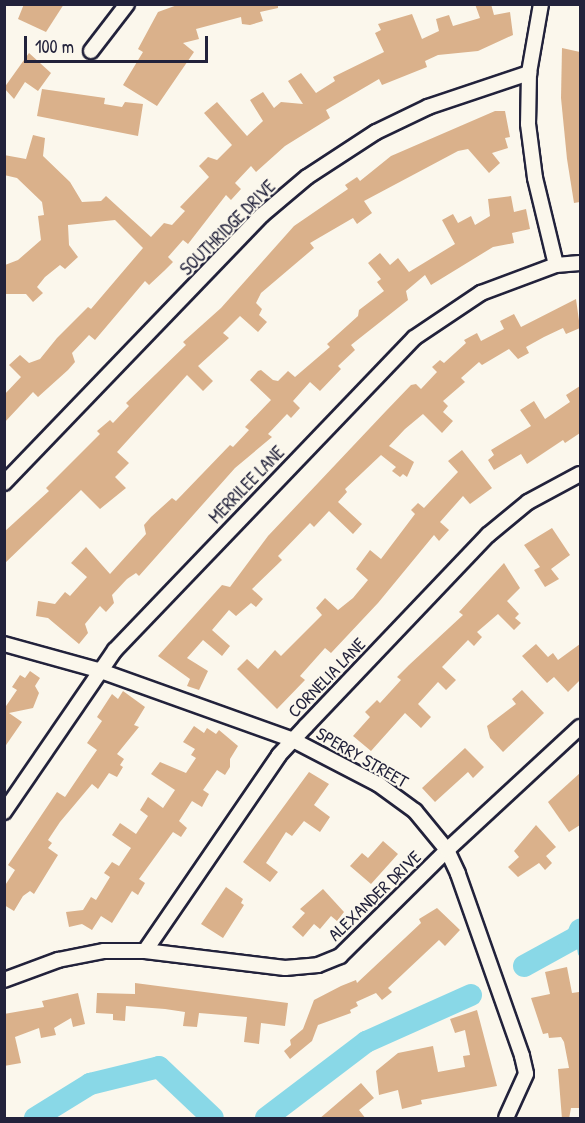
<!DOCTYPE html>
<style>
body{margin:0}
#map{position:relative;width:585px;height:1123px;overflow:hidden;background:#fbf7ec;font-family:"Patrick Hand",sans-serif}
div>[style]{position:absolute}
.stream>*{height:4px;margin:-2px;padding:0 2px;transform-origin:2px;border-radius:2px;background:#89d8e7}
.river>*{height:22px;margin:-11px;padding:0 11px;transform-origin:11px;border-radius:11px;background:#89d8e7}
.building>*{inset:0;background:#dab18b}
.roads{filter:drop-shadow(2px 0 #22223b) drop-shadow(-2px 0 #22223b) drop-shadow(0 2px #22223b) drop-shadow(0 -2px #22223b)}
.street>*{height:14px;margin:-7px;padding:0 7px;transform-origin:7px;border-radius:7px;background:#fbf7ec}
span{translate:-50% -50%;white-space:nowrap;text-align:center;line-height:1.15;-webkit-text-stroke:4.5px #fbf7ec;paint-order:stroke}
.street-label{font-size:18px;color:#22223b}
.frame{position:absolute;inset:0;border:6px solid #22223b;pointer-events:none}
.scale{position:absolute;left:24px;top:36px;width:184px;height:27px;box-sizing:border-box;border:3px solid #22223b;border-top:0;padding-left:8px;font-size:18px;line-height:21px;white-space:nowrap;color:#22223b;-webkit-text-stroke:4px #fbf7ec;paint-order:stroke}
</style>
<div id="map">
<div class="stream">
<div style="left:577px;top:937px;width:17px;rotate:80deg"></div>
</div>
<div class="river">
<div style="left:524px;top:966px;width:60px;rotate:-28.7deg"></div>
<div style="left:577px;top:937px;width:8px;rotate:-67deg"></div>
<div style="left:35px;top:1118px;width:65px;rotate:-31.7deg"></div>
<div style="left:90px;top:1084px;width:71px;rotate:-13.8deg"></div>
<div style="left:159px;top:1067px;width:74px;rotate:43.4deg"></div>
<div style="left:266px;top:1118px;width:126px;rotate:-37.2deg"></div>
<div style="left:366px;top:1042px;width:115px;rotate:-24.1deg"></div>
</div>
<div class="building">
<div style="clip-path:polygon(24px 4px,64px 4px,46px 32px,18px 19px)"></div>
<div style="clip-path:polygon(180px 4px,278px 4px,278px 8px,260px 12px,263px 21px,250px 25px,242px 24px,241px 17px,196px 29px,199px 39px,183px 43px,194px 52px,157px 106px,123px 85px,143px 52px,138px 49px,158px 12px)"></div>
<div style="clip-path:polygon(475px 4px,491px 4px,494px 15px,510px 12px,513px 35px,478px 51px,438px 55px,425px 61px,427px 67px,382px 85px,379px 79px,326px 110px,330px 118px,285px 146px,256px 172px,251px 166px,235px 183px,241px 189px,231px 200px,226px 195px,188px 244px,183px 240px,168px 257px,173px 262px,164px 271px,149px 285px,145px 281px,95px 340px,89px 335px,72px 353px,75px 362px,68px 370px,38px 397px,33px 392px,4px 423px,4px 395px,21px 377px,9px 365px,20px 355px,29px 363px,40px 359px,57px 338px,88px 307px,91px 309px,143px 248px,115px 220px,68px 225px,69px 245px,78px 257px,65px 269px,60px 265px,45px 277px,37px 287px,43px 293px,33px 302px,26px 294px,6px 294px,5px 265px,18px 260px,41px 240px,38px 216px,44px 215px,42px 202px,17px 178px,4px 175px,4px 155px,26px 159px,33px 135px,45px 138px,43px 156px,70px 182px,82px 202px,101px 201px,106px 196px,151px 237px,164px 223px,172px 225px,185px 211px,180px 207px,209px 177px,199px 166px,208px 157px,217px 160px,232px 145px,204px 113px,217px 102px,247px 136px,263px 121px,250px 100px,263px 92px,274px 108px,281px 102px,303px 104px,288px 81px,301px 73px,316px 93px,335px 81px,333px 77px,384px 52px,375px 33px,381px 30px,378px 24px,412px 14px,422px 39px,439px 31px,436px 19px,449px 15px,453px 26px,480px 18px)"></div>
<div style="clip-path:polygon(562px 48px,580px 52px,580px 202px,574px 203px,567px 159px,561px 98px)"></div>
<div style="clip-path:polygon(29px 53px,51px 73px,38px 91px,25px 82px,14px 99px,4px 88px)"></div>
<div style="clip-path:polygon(42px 89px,105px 98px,104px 104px,122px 107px,125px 102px,143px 104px,138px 136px,37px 116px)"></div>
<div style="clip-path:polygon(495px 111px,505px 111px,510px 137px,505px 138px,508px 148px,492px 153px,500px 163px,489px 173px,468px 149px,458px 151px,364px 201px,372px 213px,357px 224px,353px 218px,310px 243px,314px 248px,261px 293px,256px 303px,262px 309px,259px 315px,267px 322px,258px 332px,240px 316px,223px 333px,229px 338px,198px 366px,213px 381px,203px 391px,187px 375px,117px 452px,129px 463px,115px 477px,126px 488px,100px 509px,81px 490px,4px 564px,4px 532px,49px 491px,46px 488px,100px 434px,97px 431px,110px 420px,113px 423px,129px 406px,126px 403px,186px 345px,183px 342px,221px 308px,294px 226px,348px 189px,345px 185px,357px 177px,360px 181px,391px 156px)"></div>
<div style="clip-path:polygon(511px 196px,514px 212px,526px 209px,530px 229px,512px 233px,514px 243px,493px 247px,431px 285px,425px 275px,406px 291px,408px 300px,351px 345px,355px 350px,338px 366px,341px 369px,320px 391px,310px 382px,293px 401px,300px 408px,291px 418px,287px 414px,268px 434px,272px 437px,235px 468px,139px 576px,136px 573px,127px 579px,112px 595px,114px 603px,106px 612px,100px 606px,85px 624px,88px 633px,79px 644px,48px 618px,36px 616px,38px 601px,55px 604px,65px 592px,70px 596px,87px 577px,71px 563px,86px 547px,110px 574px,146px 534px,144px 525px,151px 517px,172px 498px,176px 501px,230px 445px,233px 447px,249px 430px,245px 427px,271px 400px,250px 380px,258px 371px,261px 370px,273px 380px,278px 381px,288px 371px,295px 377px,330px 347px,327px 344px,358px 316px,359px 310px,384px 291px,377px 282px,381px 279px,368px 263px,380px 253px,390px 265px,398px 258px,409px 272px,455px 244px,442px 220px,453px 214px,458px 223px,471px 216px,475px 225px,490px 216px,488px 199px)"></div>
<div style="clip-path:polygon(576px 299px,580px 328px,566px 334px,563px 328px,544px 337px,526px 347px,529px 353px,518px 359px,509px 349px,482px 365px,479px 362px,461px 378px,465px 382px,443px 401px,448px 406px,443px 412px,453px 421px,442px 433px,423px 414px,405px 429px,389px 446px,414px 462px,407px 477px,403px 474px,400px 477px,392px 471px,396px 467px,381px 455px,345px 489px,347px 492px,338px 502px,362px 524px,353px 534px,329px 511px,314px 527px,310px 523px,278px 556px,282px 560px,252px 589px,263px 599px,256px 607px,251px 603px,236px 616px,229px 610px,212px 630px,230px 646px,222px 656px,203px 640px,187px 658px,208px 671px,199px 690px,187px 686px,190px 679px,158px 656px,222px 585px,230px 587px,268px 536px,386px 411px,411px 385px,416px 384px,421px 389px,437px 372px,432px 367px,440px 360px,444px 363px,466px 343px,464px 340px,477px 333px,481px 341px,504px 329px,500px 321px,514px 314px,521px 327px)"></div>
<div style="clip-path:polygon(580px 386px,580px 433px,565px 443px,563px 440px,527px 464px,521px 454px,494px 470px,488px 460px,494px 455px,491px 450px,531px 426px,520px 410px,534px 401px,545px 419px,570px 402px,566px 395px)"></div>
<div style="clip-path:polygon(462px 450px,492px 488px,470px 504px,463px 496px,440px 522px,449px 530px,439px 541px,434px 535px,378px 603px,331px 653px,325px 648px,300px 676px,305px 680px,277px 709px,237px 669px,247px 659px,258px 669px,275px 650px,281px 656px,322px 615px,316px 608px,325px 598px,338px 610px,353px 598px,368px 580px,356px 569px,370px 550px,381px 559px,415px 514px,411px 510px,418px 503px,424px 508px,458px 472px,448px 461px)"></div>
<div style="clip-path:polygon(552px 528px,570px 555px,551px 569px,559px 579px,545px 587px,534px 570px,540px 567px,524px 545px)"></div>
<div style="clip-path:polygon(504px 563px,520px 588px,507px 601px,519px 614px,515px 618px,521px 623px,514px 630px,498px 614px,477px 632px,482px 637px,474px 646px,468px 640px,442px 667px,456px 680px,446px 690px,438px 682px,418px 704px,431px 717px,421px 728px,405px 713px,371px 751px,353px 736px,370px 717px,365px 712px,377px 700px,380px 703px,401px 680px,397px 677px,409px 665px,463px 615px,459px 612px)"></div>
<div style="clip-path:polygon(536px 644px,548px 657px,553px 653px,558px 660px,580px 644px,580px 680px,568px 692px,554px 677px,547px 683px,522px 656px)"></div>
<div style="clip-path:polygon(30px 671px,40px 678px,35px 686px,39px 693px,33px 708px,9px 713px,22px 722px,4px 748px,4px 709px,17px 690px,12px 687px,20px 675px,25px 678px)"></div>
<div style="clip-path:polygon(522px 690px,544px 713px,503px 752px,490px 738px,487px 726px,516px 704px,512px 699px)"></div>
<div style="clip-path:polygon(123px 691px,145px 707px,134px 725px,139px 727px,117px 754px,124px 759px,120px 765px,123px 767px,117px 777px,109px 773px,98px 789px,92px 784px,60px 822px,48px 840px,52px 843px,48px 848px,58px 855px,34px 894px,30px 891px,23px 896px,14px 911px,4px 905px,4px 887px,15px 870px,8px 865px,57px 792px,65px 797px,90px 760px,97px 750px,87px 743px,102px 721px,97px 717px,112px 694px,118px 699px)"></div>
<div style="clip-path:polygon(194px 726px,204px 733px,207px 728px,216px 734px,219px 730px,238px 746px,230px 759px,230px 767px,225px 775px,217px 770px,203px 790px,209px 794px,202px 807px,192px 801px,179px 821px,187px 828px,181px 837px,173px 832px,139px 879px,145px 883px,138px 895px,132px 891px,112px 923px,101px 916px,92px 930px,82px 924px,69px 927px,66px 912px,83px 910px,91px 897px,96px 900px,110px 877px,104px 873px,112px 862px,119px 866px,131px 848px,112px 835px,120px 823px,136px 834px,148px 816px,140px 810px,148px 797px,163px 808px,175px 790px,151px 774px,160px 762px,186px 773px,196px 758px,191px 755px,195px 749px,183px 742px)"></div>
<div style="clip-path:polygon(465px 748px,484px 767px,473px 778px,468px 772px,435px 802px,422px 788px)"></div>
<div style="clip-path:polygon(309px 772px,329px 784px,314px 805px,330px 817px,320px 832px,304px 821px,292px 836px,286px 832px,266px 863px,278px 872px,270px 882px,243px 862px)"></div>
<div style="clip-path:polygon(580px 773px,580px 825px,569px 832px,548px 802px)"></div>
<div style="clip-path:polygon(536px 825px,556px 847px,546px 856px,552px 863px,545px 870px,539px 863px,518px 877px,508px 867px,519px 857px,514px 851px)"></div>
<div style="clip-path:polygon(383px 841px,398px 854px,371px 884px,350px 866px,362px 853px,368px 858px)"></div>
<div style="clip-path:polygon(226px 887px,243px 899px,241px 903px,244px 905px,223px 938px,201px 924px)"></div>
<div style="clip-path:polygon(323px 889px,344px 912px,337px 921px,331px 916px,320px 929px,314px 924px,303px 937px,292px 927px,305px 913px,300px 909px)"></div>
<div style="clip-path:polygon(437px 908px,460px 930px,445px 946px,439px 940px,388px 988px,392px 992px,382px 1000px,376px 993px,356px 1002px,358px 1006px,350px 1010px,351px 1013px,318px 1025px,312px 1041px,290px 1059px,284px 1051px,291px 1045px,290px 1040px,303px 1029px,314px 1000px,341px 986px,356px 980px,357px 983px,421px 923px,419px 919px)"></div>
<div style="clip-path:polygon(567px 967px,572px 993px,579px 992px,580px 1000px,580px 1108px,571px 1108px,569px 1119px,562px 1119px,558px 1069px,569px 1068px,564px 1042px,561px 1037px,549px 1038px,548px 1033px,543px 1034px,531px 998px,550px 994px,545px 972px)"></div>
<div style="clip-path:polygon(135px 983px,288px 1003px,285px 1026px,261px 1023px,259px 1044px,244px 1042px,247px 1017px,199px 1013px,197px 1027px,183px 1026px,185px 1012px,165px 1009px,126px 1006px,125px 1021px,113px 1020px,113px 1014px,96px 1013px,97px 993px,135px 994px)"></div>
<div style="clip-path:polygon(78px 993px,85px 1024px,73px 1027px,71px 1018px,54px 1028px,56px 1035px,41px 1038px,39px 1028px,15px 1037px,21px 1063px,4px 1066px,4px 1014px,44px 1007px,42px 1001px)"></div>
<div style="clip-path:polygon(477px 1010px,497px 1086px,421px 1100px,422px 1104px,402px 1109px,398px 1090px,379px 1095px,376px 1071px,398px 1053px,433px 1046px,438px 1072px,465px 1067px,463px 1056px,470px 1055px,465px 1030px,455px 1033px,450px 1019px)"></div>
<div style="clip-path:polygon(361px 1083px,374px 1098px,359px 1110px,366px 1119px,319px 1119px)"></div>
</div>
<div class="roads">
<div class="street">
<div style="left:541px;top:4px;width:70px;rotate:99.9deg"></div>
<div style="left:529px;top:73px;width:51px;rotate:91.1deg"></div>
<div style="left:528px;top:124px;width:54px;rotate:82.6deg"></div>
<div style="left:535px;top:178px;width:89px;rotate:76.4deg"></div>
<div style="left:91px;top:51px;width:59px;rotate:-52.5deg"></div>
<div style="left:4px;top:483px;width:372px;rotate:-46.1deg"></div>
<div style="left:262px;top:215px;width:59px;rotate:-40.2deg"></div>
<div style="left:307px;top:177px;width:82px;rotate:-33.1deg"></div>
<div style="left:376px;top:132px;width:58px;rotate:-25.7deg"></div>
<div style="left:428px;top:107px;width:107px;rotate:-18.6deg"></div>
<div style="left:4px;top:644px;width:98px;rotate:15.5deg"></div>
<div style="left:98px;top:670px;width:207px;rotate:19.7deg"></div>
<div style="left:293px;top:740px;width:96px;rotate:27.4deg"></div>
<div style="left:378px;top:784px;width:46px;rotate:36.1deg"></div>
<div style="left:415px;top:811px;width:50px;rotate:50.6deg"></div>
<div style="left:447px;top:850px;width:26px;rotate:65deg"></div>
<div style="left:458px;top:874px;width:193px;rotate:70.6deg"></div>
<div style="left:522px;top:1056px;width:18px;rotate:77deg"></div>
<div style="left:526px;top:1074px;width:48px;rotate:114.4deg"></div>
<div style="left:4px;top:812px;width:196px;rotate:-55.6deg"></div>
<div style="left:115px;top:650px;width:432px;rotate:-46.2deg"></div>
<div style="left:414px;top:338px;width:81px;rotate:-33.9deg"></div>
<div style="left:481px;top:293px;width:80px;rotate:-20.5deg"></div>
<div style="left:556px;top:265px;width:24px;rotate:-5deg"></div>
<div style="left:145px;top:951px;width:237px;rotate:-55.6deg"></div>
<div style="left:279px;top:755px;width:40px;rotate:-47deg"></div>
<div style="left:306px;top:726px;width:264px;rotate:-46.4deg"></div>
<div style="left:488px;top:535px;width:52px;rotate:-39.5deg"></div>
<div style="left:528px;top:502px;width:59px;rotate:-28.3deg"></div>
<div style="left:4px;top:980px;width:58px;rotate:-20.3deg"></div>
<div style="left:58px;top:960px;width:47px;rotate:-11.1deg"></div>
<div style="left:104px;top:951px;width:41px"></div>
<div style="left:145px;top:951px;width:141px;rotate:6.9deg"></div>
<div style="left:285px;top:968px;width:33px;rotate:-5deg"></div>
<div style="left:318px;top:965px;width:24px;rotate:-22deg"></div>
<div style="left:340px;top:956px;width:151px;rotate:-44.7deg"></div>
<div style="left:447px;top:850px;width:181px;rotate:-42.8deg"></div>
</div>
</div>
<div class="street-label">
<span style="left:228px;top:228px;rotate:-45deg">SOUTHRIDGE DRIVE</span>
<span style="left:247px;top:485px;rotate:-46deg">MERRILEE LANE</span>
<span style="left:327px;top:678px;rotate:-46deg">CORNELIA LANE</span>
<span style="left:362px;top:758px;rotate:30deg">SPERRY STREET</span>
<span style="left:375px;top:896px;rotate:-44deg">ALEXANDER DRIVE</span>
</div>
<div class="frame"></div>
<div class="scale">100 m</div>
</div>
